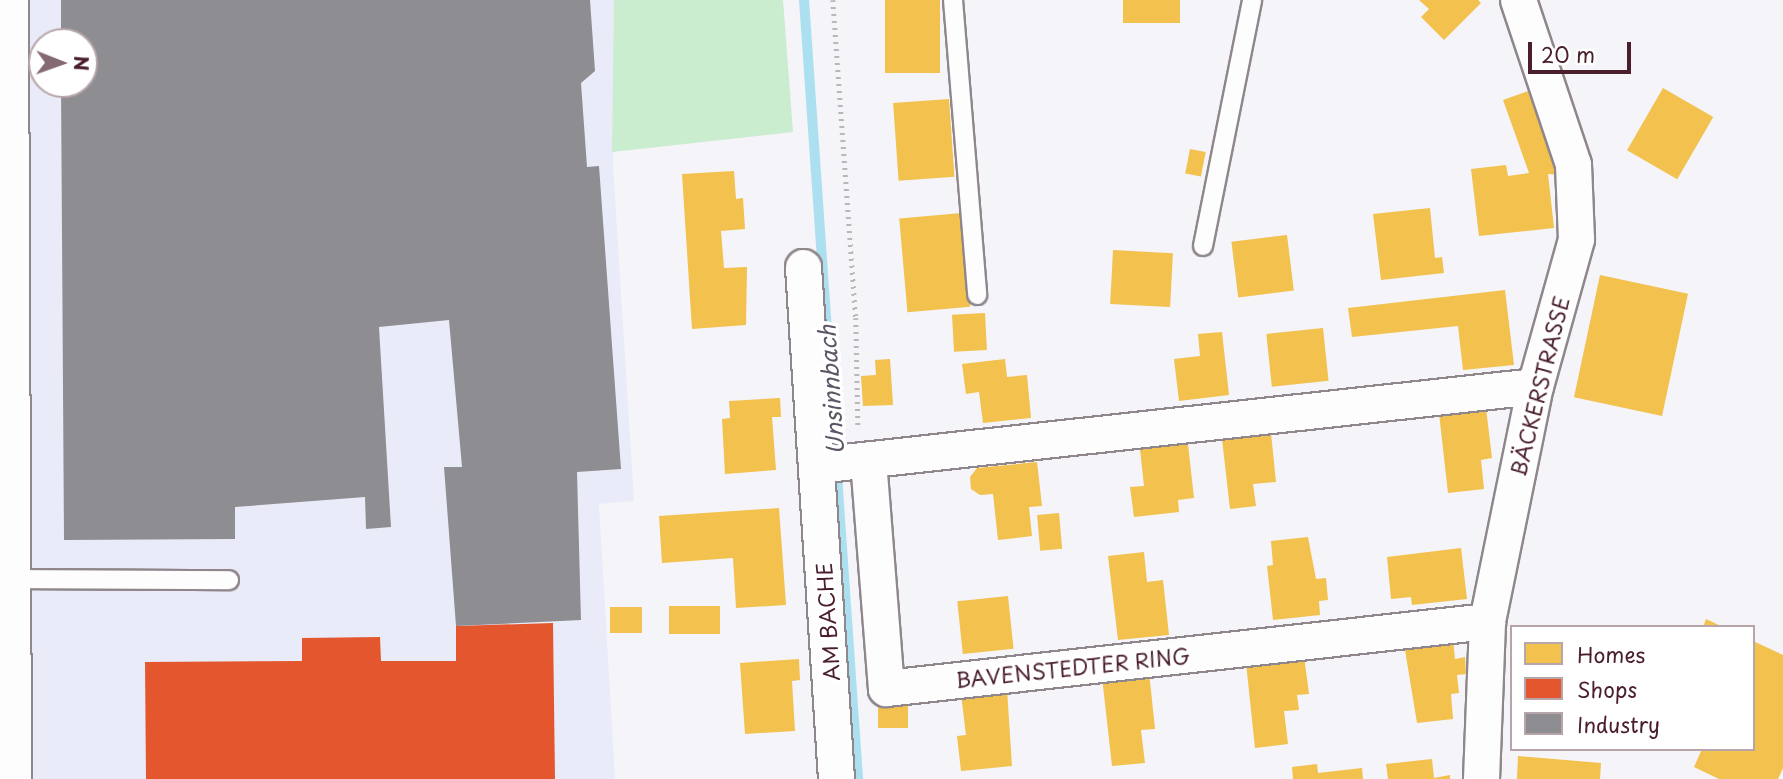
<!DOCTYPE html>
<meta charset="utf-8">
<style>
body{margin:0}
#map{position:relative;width:1783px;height:779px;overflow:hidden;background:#f4f4f9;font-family:"Playpen Sans",sans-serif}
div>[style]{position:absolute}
.built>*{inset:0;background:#e9ebf8}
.green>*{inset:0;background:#caeccf}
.homes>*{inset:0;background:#f2c14e;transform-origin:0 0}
.shops>*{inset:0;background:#e4572e}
.industry>*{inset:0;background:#8d8d92}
.stream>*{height:10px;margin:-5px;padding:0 5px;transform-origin:5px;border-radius:5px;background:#ace0f1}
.path>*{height:4.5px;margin-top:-2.25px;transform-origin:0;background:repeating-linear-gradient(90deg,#bbb6b8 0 2px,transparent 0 7px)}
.roads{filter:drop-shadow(2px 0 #8f878b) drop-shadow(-2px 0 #8f878b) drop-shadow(0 2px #8f878b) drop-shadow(0 -2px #8f878b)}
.service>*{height:18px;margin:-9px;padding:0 9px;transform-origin:9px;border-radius:9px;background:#fdfdfe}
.minor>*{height:35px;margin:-17.5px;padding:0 17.5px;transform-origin:17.5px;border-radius:17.5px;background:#fdfdfe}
.tertiary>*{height:38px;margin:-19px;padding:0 19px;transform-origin:19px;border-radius:19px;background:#fdfdfe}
span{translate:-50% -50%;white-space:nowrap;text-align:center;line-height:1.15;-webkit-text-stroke:7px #fff;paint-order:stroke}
.street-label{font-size:21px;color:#4a1f2b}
.water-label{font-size:23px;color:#5e5666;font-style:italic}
.legend{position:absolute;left:1510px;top:625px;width:245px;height:126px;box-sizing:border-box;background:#fff;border:2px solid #b7a5aa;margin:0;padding:9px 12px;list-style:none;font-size:21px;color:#4a1f2b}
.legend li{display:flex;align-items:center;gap:14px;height:35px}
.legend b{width:35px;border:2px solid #b7a5aa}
.north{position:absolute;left:28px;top:28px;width:70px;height:70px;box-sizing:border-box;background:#fff;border:2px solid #b7a5aa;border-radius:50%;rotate:91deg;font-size:19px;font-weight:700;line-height:28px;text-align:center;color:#4a1f2b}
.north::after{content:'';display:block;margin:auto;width:24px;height:32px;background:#866a73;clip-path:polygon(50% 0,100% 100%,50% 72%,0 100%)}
.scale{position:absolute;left:1528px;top:42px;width:103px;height:32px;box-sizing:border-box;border:4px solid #4a1f2b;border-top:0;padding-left:9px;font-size:21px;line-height:24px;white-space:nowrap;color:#4a1f2b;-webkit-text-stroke:5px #fff;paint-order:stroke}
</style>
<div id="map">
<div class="built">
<div style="clip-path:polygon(evenodd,0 0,614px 0,613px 166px,634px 501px,599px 504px,615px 779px,0 779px,0 0,42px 42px,84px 42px,84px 84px,42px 84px,42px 42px)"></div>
</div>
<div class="green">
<div style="clip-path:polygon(614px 0,783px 0,793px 132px,612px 152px)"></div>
</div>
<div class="homes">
<div style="left:885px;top:0;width:55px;height:73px"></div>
<div style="left:1123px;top:0;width:57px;height:23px"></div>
<div style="clip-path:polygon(1419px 0,1478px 0,1481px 3px,1444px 40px,1421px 17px,1429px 9px)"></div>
<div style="left:1663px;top:88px;width:58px;height:72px;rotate:30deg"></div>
<div style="clip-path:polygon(1531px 90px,1561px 175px,1548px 174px,1554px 228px,1479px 236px,1471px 169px,1506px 165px,1508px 176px,1529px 173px,1503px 100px)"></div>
<div style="left:949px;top:99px;width:78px;height:56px;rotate:86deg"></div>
<div style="left:1190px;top:149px;width:16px;height:25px;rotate:11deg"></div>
<div style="clip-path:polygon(734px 171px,736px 199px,743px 198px,745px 229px,721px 231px,724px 268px,747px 267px,746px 325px,692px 329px,682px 174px)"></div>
<div style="clip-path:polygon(1430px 208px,1435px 258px,1442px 257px,1444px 273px,1381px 280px,1373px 214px)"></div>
<div style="left:962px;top:213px;width:94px;height:63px;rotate:85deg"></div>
<div style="left:1287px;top:235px;width:56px;height:56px;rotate:83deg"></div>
<div style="left:1113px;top:250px;width:60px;height:54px;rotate:3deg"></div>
<div style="left:1600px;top:275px;width:90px;height:125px;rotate:12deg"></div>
<div style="clip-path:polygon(1505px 290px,1514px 365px,1463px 370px,1458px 326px,1352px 337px,1348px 308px)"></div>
<div style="left:985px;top:313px;width:37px;height:33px;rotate:87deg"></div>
<div style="left:1323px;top:328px;width:53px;height:57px;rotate:84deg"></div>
<div style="clip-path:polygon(1222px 332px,1229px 395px,1179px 401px,1174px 359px,1200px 356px,1198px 334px)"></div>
<div style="clip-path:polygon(890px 359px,893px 405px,863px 406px,861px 376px,876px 375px,875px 360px)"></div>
<div style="clip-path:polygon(1005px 359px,1007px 377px,1027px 375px,1031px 418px,983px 423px,979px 392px,966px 394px,962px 364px)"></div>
<div style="clip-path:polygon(780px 398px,781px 417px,772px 417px,776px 470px,725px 474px,722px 419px,730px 418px,729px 401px)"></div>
<div style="clip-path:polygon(1486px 408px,1492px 458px,1481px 460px,1484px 489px,1448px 493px,1439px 413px)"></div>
<div style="clip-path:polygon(1271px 433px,1276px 482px,1253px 484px,1256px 506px,1230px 509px,1222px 439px)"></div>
<div style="clip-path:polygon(1188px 444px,1194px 498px,1178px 500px,1179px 512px,1134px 517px,1130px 487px,1144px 486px,1140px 449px)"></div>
<div style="clip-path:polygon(1037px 462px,1042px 506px,1029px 507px,1032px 536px,998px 540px,993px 494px,980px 495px,971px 489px,970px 477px,977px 468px)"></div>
<div style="clip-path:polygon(779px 508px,786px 605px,736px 608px,733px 558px,662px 563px,659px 516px)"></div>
<div style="left:1059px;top:513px;width:36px;height:22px;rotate:85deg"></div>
<div style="clip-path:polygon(1308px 537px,1316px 579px,1326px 578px,1328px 600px,1319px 601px,1320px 615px,1273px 620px,1267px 566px,1273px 565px,1271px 541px)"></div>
<div style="clip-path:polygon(1461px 548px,1467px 599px,1412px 605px,1411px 597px,1391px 599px,1387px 557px)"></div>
<div style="clip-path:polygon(1144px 552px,1147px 582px,1163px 580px,1169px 635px,1118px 640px,1108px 556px)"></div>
<div style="left:1008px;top:596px;width:53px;height:51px;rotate:84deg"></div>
<div style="left:669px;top:606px;width:51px;height:28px"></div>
<div style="left:610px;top:607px;width:32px;height:26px"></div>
<div style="clip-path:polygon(1706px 619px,1723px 627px,1703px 627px)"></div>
<div style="clip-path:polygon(1453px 639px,1455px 659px,1465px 657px,1466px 674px,1457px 675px,1459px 693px,1451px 694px,1453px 719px,1417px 723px,1404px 644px)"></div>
<div style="clip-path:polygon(1753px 641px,1783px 655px,1783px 768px,1778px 779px,1719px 779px,1694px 767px,1702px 749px,1753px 749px)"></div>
<div style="clip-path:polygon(1304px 656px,1309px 694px,1297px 695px,1299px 710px,1284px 711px,1288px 744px,1255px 748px,1246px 663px)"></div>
<div style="clip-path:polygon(799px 659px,800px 680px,792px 681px,795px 731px,745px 734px,740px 663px)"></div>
<div style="clip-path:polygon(1149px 672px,1155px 729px,1141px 730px,1145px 763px,1112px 766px,1102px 677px)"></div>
<div style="clip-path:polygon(1007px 689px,1012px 766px,961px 771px,957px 736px,966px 735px,961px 694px)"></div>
<div style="left:878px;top:698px;width:30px;height:30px"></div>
<div style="clip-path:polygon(1518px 756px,1601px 763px,1600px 779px,1517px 779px)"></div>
<div style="clip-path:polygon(1432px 759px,1434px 778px,1450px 775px,1450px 779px,1388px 779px,1386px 764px)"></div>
<div style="clip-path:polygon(1317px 764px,1318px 773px,1362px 768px,1363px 779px,1293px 779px,1292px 767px)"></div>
</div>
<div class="shops">
<div style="clip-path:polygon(553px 623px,555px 779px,146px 779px,145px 662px,302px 661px,302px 638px,380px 637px,381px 661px,456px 661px,456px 626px)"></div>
</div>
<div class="industry">
<div style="clip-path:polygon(61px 0,590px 0,595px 71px,581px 83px,587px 167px,599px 166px,621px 469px,577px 472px,581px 620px,456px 626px,444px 467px,462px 467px,449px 320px,379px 327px,391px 527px,366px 529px,365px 497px,235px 507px,235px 539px,64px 540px,61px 84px,84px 84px,84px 42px,61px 42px)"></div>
</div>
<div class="stream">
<div style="left:804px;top:0;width:781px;rotate:86.03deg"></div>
</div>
<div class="path">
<div style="left:833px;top:0;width:319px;rotate:85.9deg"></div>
<div style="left:856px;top:318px;width:107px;rotate:88.9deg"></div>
</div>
<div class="roads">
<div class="service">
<div style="left:953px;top:0;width:296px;rotate:85.3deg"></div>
<div style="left:1203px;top:246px;width:251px;rotate:-78.7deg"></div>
<div style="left:11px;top:579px;width:218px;rotate:0.3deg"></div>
</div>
<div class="minor">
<div style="left:803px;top:267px;width:513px;rotate:86.31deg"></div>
<div style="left:868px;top:460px;width:229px;rotate:85.5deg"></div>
<div style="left:886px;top:688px;width:605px;rotate:-6.36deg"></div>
<div style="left:817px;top:465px;width:722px;rotate:-6.28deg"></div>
<div style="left:1481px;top:779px;width:158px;rotate:-87.8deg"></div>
<div style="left:1487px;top:621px;width:240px;rotate:-78.5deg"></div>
<div style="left:1535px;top:386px;width:153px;rotate:-74.4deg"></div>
<div style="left:1576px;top:239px;width:75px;rotate:-92.3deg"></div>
<div style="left:1573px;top:164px;width:173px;rotate:-108.5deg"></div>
</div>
<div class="tertiary">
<div style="left:9px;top:0;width:779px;rotate:89.78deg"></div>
</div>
</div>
<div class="street-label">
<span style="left:1539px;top:386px;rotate:-76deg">BÄCKERSTRASSE</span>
<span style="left:827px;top:622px;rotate:-94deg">AM BACHE</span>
<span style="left:1073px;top:667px;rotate:-6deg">BAVENSTEDTER RING</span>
</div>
<div class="water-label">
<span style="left:831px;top:390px;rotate:-94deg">Unsinnbach</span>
</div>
<ul class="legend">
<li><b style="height:19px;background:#f2c14e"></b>Homes</li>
<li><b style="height:19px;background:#e4572e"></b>Shops</li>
<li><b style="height:19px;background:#8d8d92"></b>Industry</li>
</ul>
<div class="north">N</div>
<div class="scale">20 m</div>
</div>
